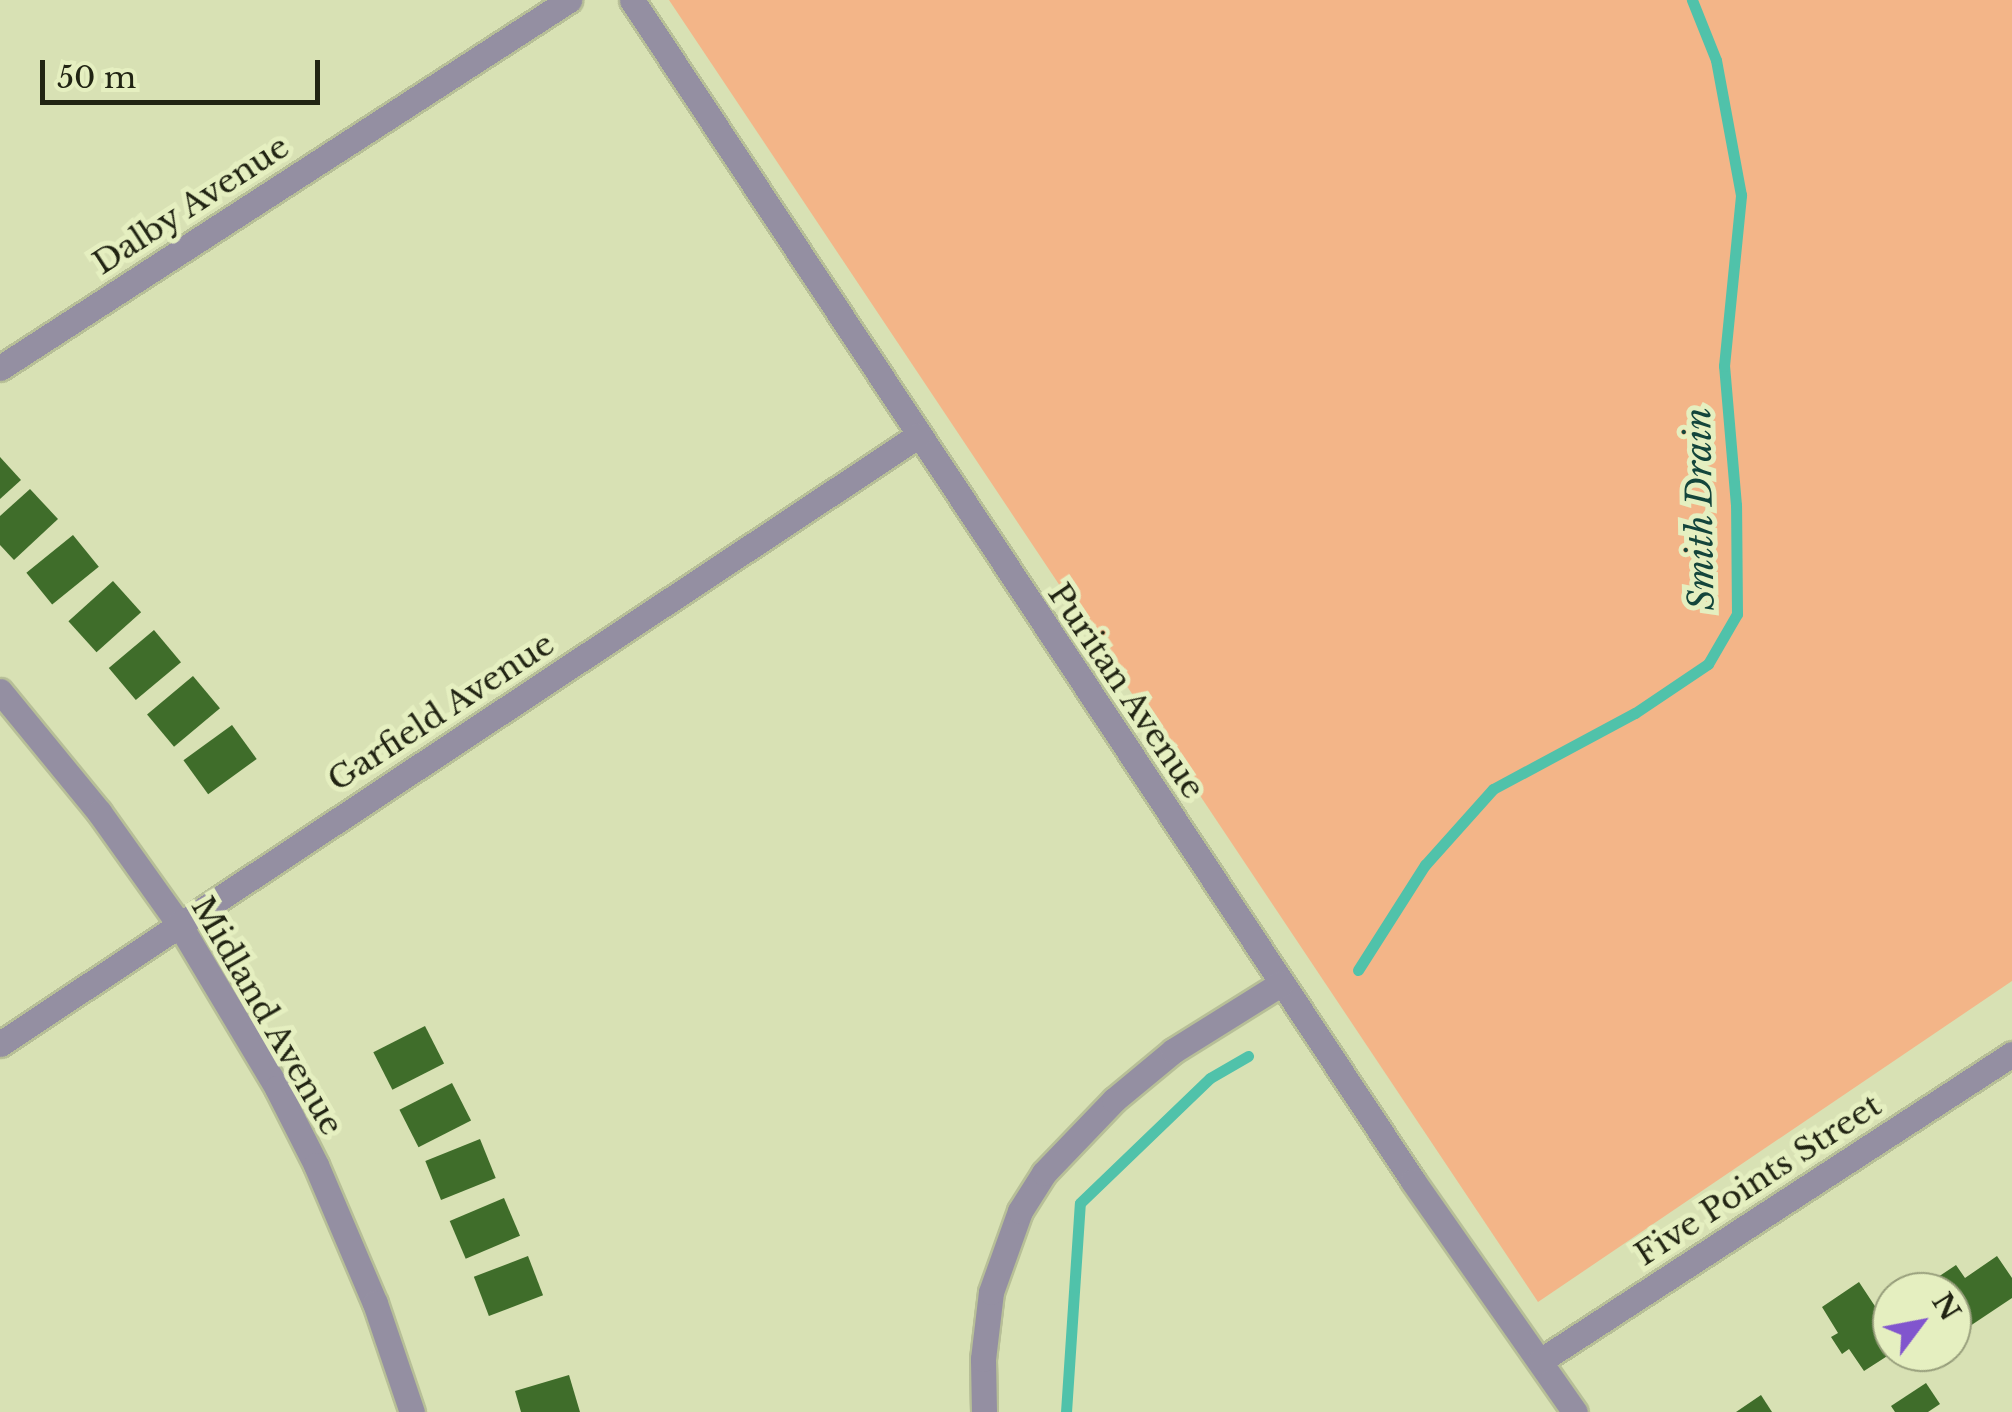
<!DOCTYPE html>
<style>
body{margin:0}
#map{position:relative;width:2012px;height:1412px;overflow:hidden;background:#d8e1b4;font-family:"Libre Baskerville",serif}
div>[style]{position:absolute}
.green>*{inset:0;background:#f3b588}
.stream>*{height:11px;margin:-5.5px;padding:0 5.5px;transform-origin:5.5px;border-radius:5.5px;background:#50c2aa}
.building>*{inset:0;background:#3f6d2a;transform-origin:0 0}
.roads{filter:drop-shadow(2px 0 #b7bf97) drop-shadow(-2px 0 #b7bf97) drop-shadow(0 2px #b7bf97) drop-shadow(0 -2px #b7bf97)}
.street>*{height:25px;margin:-12.5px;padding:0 12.5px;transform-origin:12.5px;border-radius:12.5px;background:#948fa2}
span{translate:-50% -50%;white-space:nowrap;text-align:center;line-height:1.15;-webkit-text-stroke:10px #e5efc0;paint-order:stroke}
.street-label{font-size:32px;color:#212413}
.water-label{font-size:35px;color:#13453b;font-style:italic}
.north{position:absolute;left:1872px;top:1272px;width:100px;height:100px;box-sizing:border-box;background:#e5efc0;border:2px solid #979e7b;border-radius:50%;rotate:58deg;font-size:28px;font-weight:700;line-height:40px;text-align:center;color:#212413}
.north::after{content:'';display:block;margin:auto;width:35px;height:45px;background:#8155ce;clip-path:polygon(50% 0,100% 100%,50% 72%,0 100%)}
.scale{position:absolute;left:40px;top:60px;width:280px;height:45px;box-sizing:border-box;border:5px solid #212413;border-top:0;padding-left:12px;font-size:30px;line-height:35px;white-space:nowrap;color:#212413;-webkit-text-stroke:8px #e5efc0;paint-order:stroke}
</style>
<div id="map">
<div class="green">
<div style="clip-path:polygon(669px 0,2012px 0,2012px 981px,1538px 1302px)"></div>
</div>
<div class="stream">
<div style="left:1358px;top:970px;width:125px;rotate:-57.5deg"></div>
<div style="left:1425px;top:865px;width:102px;rotate:-48.2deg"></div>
<div style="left:1493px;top:789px;width:161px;rotate:-28.2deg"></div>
<div style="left:1635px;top:713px;width:88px;rotate:-33.9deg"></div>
<div style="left:1708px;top:664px;width:58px;rotate:-59.9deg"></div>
<div style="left:1737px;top:614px;width:109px;rotate:-90.5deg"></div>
<div style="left:1736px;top:505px;width:140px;rotate:-94.9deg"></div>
<div style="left:1724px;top:366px;width:172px;rotate:-84.3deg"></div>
<div style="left:1741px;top:195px;width:137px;rotate:-100.5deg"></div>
<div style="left:1716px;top:60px;width:65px;rotate:-111.8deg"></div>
<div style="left:1066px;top:1412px;width:209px;rotate:-86.2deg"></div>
<div style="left:1080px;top:1203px;width:180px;rotate:-43.9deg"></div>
<div style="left:1210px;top:1078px;width:44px;rotate:-30.1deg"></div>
</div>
<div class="building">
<div style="clip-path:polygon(0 457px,21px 480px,0 499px)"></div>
<div style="clip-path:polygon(30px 489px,58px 519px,14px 560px,0 545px,0 516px)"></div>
<div style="left:73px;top:535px;width:41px;height:60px;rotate:51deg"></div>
<div style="left:113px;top:581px;width:42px;height:60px;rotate:48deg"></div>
<div style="left:154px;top:630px;width:42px;height:59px;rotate:50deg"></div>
<div style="left:193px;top:676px;width:42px;height:60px;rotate:50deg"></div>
<div style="left:232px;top:725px;width:42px;height:60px;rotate:54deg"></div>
<div style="left:425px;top:1026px;width:42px;height:58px;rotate:63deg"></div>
<div style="left:452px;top:1083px;width:42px;height:59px;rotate:63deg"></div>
<div style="left:480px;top:1139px;width:42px;height:59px;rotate:68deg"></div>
<div style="left:504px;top:1198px;width:41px;height:59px;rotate:67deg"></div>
<div style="left:528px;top:1256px;width:42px;height:58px;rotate:69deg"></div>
<div style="clip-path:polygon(1997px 1256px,2012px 1278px,2012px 1298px,1952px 1338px,1952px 1292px,1935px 1292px,1929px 1283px,1956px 1265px,1965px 1278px)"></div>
<div style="clip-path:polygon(1859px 1282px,1892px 1332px,1892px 1353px,1864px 1371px,1849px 1349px,1842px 1354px,1831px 1337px,1838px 1333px,1822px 1307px)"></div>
<div style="clip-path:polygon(569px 1375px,580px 1412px,521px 1412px,515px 1391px)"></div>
<div style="clip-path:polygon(1926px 1383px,1940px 1404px,1928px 1412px,1895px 1412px,1891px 1406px)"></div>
<div style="clip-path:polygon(1761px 1395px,1772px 1412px,1736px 1412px)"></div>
</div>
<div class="roads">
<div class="street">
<div style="left:632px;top:0;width:1416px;rotate:56.52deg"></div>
<div style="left:1413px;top:1181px;width:282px;rotate:55deg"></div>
<div style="left:0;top:368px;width:678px;rotate:-32.89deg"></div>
<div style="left:0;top:691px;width:156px;rotate:50.7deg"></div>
<div style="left:99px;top:812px;width:138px;rotate:54.5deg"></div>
<div style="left:179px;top:924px;width:191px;rotate:59.1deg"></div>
<div style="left:277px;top:1088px;width:86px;rotate:63.1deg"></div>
<div style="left:316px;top:1165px;width:150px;rotate:66.9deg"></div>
<div style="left:375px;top:1303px;width:115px;rotate:71.3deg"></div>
<div style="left:0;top:1044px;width:1102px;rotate:-33.53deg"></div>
<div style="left:1540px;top:1361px;width:563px;rotate:-33.04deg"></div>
<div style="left:984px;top:1412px;width:53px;rotate:-91.1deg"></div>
<div style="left:983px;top:1359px;width:67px;rotate:-83.2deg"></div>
<div style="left:991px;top:1292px;width:86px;rotate:-70.3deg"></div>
<div style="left:1020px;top:1211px;width:45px;rotate:-57.7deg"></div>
<div style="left:1044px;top:1173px;width:101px;rotate:-46.2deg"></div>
<div style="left:1114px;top:1100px;width:77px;rotate:-39.7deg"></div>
<div style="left:1173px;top:1051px;width:128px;rotate:-32deg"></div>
</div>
</div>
<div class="street-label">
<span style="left:191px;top:205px;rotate:-33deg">Dalby Avenue</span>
<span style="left:1126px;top:691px;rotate:56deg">Puritan Avenue</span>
<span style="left:441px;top:712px;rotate:-33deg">Garfield Avenue</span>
<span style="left:267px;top:1016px;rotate:60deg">Midland Avenue</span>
<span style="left:1758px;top:1180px;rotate:-33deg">Five Points Street</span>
</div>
<div class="water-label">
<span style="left:1700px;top:509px;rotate:-91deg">Smith Drain</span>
</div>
<div class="north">N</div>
<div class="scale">50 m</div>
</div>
